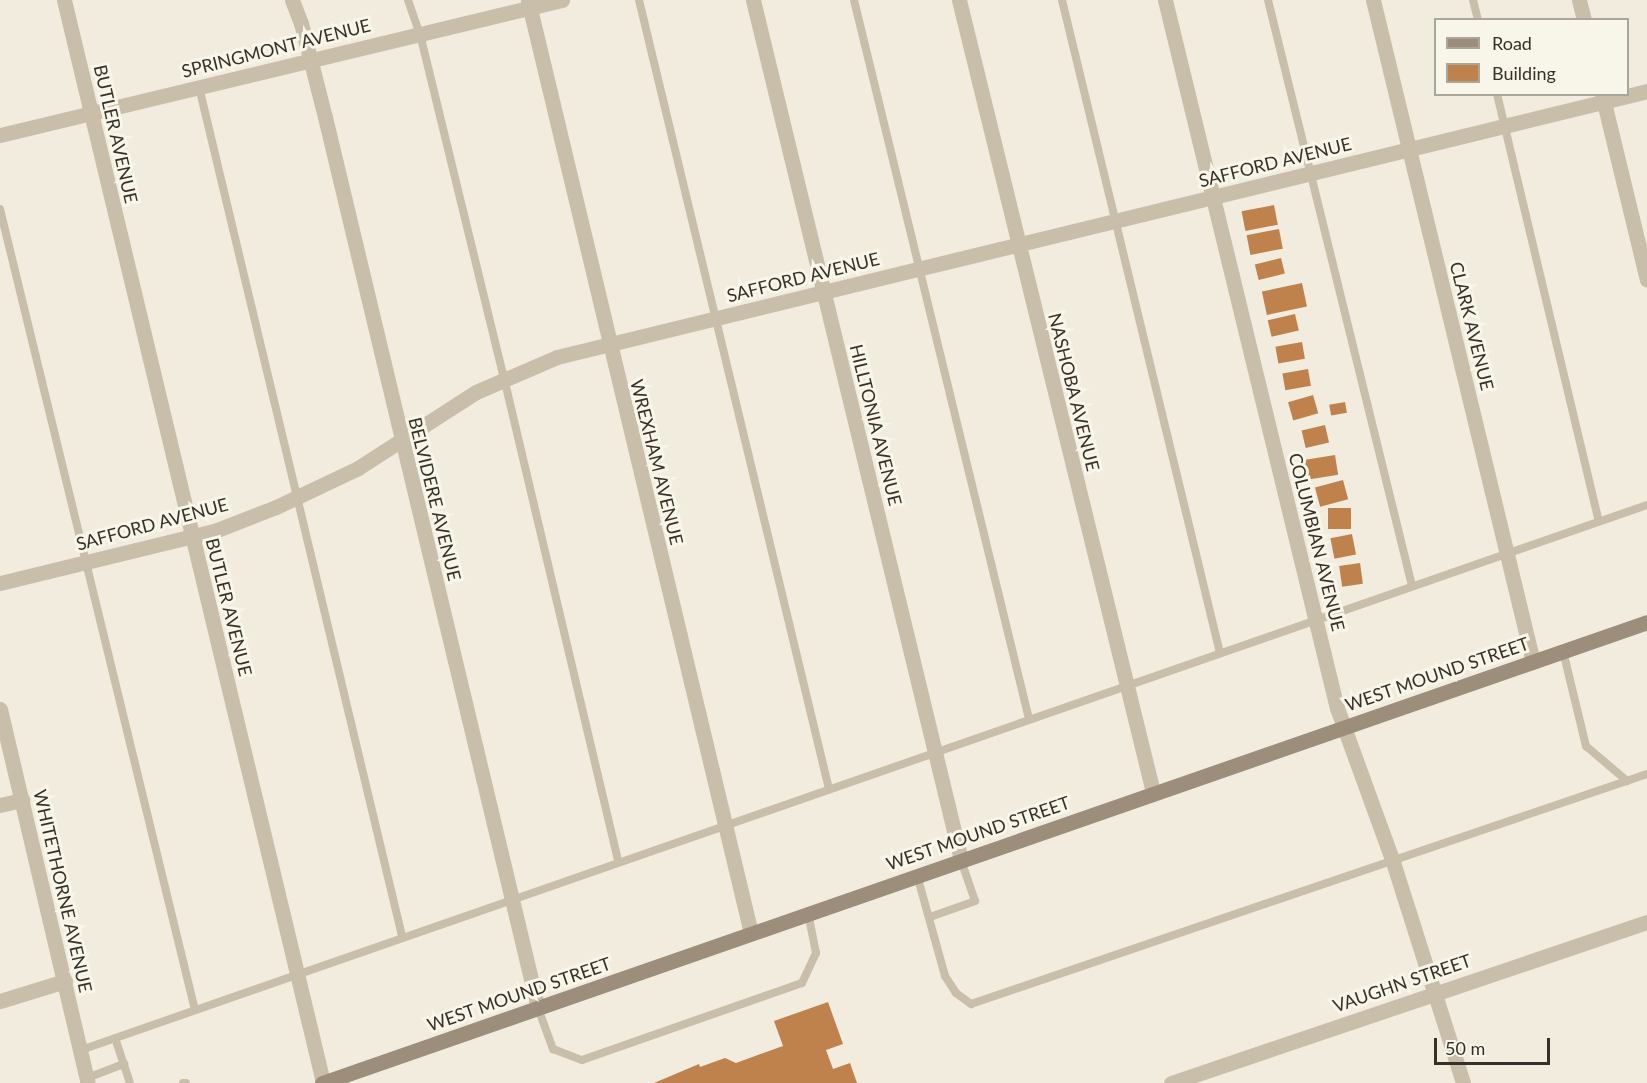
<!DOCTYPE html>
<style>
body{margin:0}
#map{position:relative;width:1647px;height:1083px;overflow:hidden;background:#f1ecdd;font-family:Lato,sans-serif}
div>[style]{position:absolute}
.building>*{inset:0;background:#bf824c;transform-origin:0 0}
.lane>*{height:8px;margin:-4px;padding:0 4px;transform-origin:4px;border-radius:4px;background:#c8bea9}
.street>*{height:15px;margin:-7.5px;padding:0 7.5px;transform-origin:7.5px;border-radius:7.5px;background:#c8bea9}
.secondary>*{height:15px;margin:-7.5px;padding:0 7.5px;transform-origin:7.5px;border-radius:7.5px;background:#9c8e7b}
span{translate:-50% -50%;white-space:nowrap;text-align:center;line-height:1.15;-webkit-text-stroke:6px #f8f5e9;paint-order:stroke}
.street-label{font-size:18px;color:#363029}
.legend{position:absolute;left:1434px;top:18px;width:195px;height:78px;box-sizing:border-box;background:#f8f5e9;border:2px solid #aaa69c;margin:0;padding:8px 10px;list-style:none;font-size:18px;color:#363029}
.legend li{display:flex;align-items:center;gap:12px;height:30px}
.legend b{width:30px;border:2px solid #aaa69c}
.scale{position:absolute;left:1434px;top:1038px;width:116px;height:27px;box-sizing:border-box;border:3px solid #363029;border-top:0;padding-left:8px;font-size:18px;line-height:21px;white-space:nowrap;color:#363029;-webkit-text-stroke:4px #f8f5e9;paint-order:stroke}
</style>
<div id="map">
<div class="building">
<div style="left:1274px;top:205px;width:20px;height:33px;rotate:79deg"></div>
<div style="left:1279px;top:229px;width:20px;height:33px;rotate:79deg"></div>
<div style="left:1281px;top:258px;width:16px;height:27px;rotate:76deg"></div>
<div style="left:1302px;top:283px;width:24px;height:41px;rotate:78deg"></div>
<div style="left:1295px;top:314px;width:17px;height:28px;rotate:77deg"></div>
<div style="left:1302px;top:342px;width:17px;height:27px;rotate:80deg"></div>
<div style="left:1308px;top:369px;width:17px;height:26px;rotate:80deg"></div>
<div style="left:1313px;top:395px;width:19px;height:26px;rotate:74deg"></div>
<div style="left:1345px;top:402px;width:11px;height:16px;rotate:80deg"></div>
<div style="left:1325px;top:425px;width:18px;height:24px;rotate:77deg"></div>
<div style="left:1335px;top:455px;width:20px;height:33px;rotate:81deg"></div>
<div style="left:1343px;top:480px;width:20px;height:29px;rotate:75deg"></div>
<div style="left:1328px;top:508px;width:23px;height:21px"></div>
<div style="left:1352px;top:534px;width:21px;height:22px;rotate:79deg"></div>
<div style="left:1360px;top:563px;width:21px;height:21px;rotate:82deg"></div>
<div style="clip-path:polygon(828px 1002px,843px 1044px,826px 1050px,833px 1069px,850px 1063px,857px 1083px,654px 1083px,699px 1064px,700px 1067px,725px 1058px,736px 1063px,783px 1046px,774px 1021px)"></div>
</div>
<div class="lane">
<div style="left:408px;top:0;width:36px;rotate:71deg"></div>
<div style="left:420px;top:34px;width:354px;rotate:76.3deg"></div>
<div style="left:504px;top:378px;width:496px;rotate:76.7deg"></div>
<div style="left:639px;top:0;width:812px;rotate:76.46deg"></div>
<div style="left:854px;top:0;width:740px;rotate:76.32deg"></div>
<div style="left:1062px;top:0;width:672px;rotate:76.4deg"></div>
<div style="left:1268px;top:0;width:603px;rotate:76.19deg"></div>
<div style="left:1473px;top:0;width:21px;rotate:76deg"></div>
<div style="left:199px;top:87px;width:873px;rotate:76.55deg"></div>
<div style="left:1497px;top:94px;width:439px;rotate:76.6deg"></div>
<div style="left:0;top:209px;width:824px;rotate:76.32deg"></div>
<div style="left:1563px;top:651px;width:98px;rotate:76.4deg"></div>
<div style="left:1586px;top:746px;width:54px;rotate:40.5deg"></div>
<div style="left:917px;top:875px;width:105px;rotate:74.5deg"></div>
<div style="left:945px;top:976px;width:20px;rotate:57deg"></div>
<div style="left:956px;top:993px;width:19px;rotate:36deg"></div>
<div style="left:971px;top:1004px;width:714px;rotate:-18.79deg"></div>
<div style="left:930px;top:917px;width:48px;rotate:-19.6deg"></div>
<div style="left:975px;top:901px;width:43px;rotate:-108.9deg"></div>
<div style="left:538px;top:1008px;width:44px;rotate:69.9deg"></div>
<div style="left:553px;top:1049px;width:31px;rotate:21deg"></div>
<div style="left:582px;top:1060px;width:233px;rotate:-19.3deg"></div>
<div style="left:802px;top:983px;width:33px;rotate:-65deg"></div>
<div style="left:816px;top:953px;width:41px;rotate:-101.3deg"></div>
<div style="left:115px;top:1038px;width:47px;rotate:71.6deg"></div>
<div style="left:81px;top:1050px;width:1658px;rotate:-19.19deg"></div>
<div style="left:87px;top:1078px;width:40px;rotate:-21deg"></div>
<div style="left:183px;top:1083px;width:3px"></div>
</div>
<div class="street">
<div style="left:64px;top:0;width:1113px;rotate:76.54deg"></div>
<div style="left:292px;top:0;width:25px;rotate:69deg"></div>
<div style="left:301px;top:23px;width:97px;rotate:75.7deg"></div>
<div style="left:325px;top:117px;width:916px;rotate:76.56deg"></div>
<div style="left:528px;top:0;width:959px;rotate:76.56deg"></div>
<div style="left:753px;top:0;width:885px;rotate:76.4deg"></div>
<div style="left:959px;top:0;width:815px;rotate:76.24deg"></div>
<div style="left:1165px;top:0;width:729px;rotate:76.35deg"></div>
<div style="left:1337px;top:708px;width:164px;rotate:70deg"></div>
<div style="left:1393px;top:862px;width:232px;rotate:72.4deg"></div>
<div style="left:1373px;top:0;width:681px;rotate:76.41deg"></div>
<div style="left:1579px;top:0;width:21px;rotate:76deg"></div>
<div style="left:1602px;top:94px;width:191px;rotate:76.4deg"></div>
<div style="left:0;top:135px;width:578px;rotate:-13.51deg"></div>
<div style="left:0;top:583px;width:223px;rotate:-13.7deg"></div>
<div style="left:217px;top:530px;width:63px;rotate:-21.3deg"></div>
<div style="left:276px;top:507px;width:91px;rotate:-25.4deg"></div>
<div style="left:358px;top:468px;width:140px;rotate:-32.8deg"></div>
<div style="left:476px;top:392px;width:88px;rotate:-23.4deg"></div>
<div style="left:557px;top:357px;width:1122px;rotate:-13.71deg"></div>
<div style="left:0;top:709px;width:384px;rotate:76.8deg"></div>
<div style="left:0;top:805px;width:23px;rotate:-13deg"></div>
<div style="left:0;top:1001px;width:68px;rotate:-17.1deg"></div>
<div style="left:1171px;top:1083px;width:502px;rotate:-18.69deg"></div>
</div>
<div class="secondary">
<div style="left:322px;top:1083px;width:1403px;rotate:-19.18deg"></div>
</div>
<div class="street-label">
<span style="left:276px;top:48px;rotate:-14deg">SPRINGMONT AVENUE</span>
<span style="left:116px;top:134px;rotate:77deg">BUTLER AVENUE</span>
<span style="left:1275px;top:162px;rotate:-14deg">SAFFORD AVENUE</span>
<span style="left:803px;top:277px;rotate:-14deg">SAFFORD AVENUE</span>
<span style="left:1472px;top:326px;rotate:76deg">CLARK AVENUE</span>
<span style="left:1074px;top:392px;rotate:76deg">NASHOBA AVENUE</span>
<span style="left:876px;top:425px;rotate:76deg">HILLTONIA AVENUE</span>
<span style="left:657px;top:462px;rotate:76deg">WREXHAM AVENUE</span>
<span style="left:435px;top:499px;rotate:76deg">BELVIDERE AVENUE</span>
<span style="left:152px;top:524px;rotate:-15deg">SAFFORD AVENUE</span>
<span style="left:1317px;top:542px;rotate:76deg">COLUMBIAN AVENUE</span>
<span style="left:229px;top:607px;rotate:76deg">BUTLER AVENUE</span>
<span style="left:1437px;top:674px;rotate:-19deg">WEST MOUND STREET</span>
<span style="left:978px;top:833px;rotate:-19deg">WEST MOUND STREET</span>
<span style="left:63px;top:891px;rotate:77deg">WHITETHORNE AVENUE</span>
<span style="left:1402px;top:983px;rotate:-19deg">VAUGHN STREET</span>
<span style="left:519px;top:994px;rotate:-19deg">WEST MOUND STREET</span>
</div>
<ul class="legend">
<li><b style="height:8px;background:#9c8e7b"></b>Road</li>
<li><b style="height:16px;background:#bf824c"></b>Building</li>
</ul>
<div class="scale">50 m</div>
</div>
